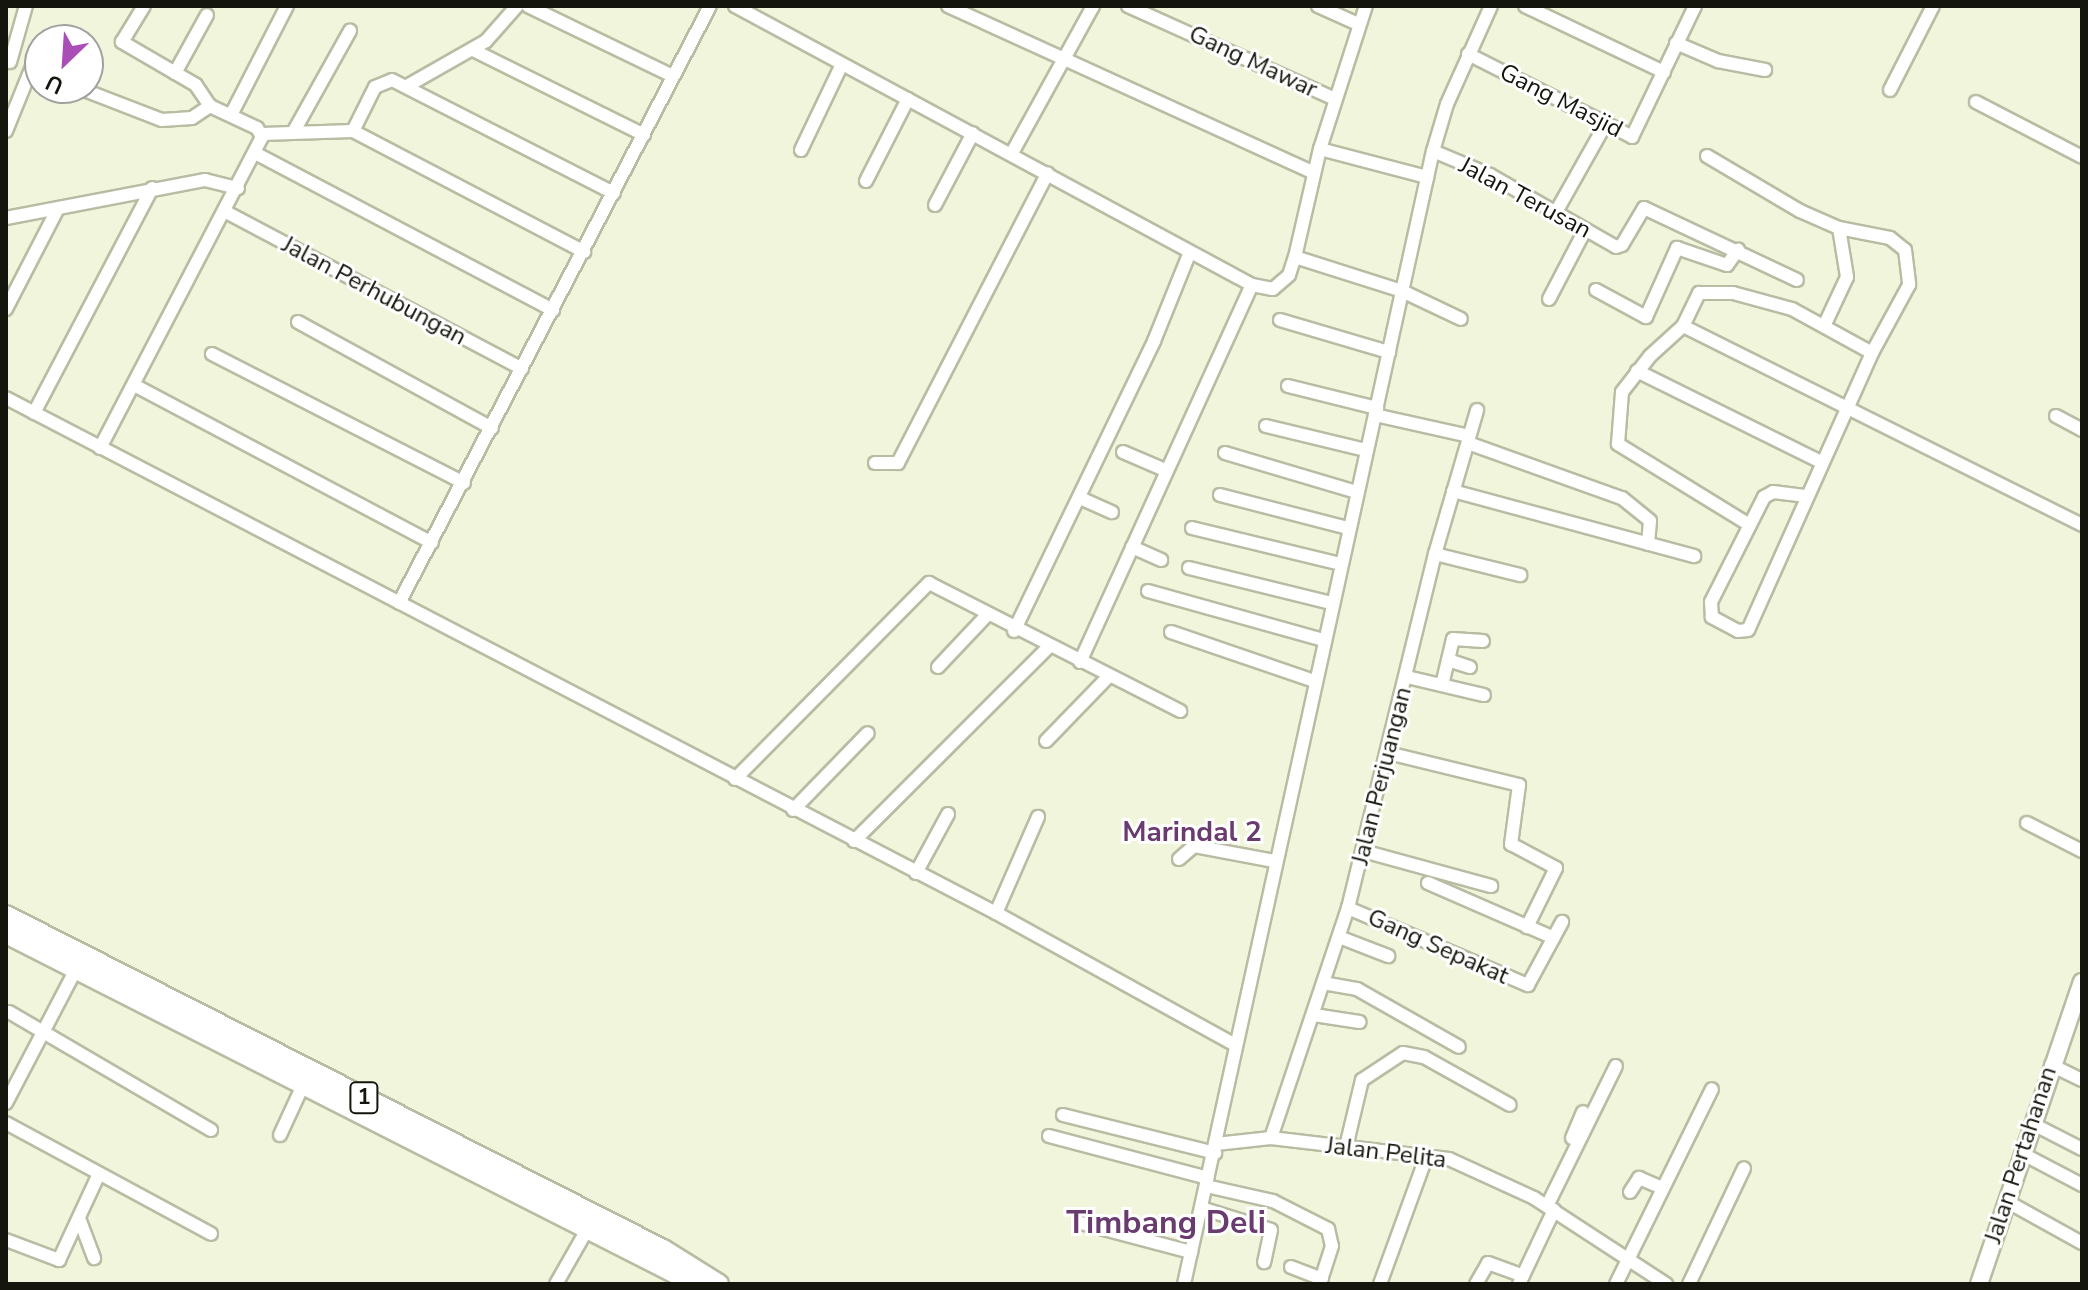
<!DOCTYPE html>
<style>
body{margin:0}
#map{position:relative;width:2088px;height:1290px;overflow:hidden;background:#f1f5db;font-family:"Nunito Sans",sans-serif}
div>[style]{position:absolute}
.roads{filter:drop-shadow(2px 0 #b9bca3) drop-shadow(-2px 0 #b9bca3) drop-shadow(0 2px #b9bca3) drop-shadow(0 -2px #b9bca3)}
.minor>*{height:12px;margin:-6px;padding:0 6px;transform-origin:6px;border-radius:6px;background:#fff}
.major>*{height:16px;margin:-8px;padding:0 8px;transform-origin:8px;border-radius:8px;background:#fff}
.highway>*{height:18px;margin:-9px;padding:0 9px;transform-origin:9px;border-radius:9px;background:#fff}
span{translate:-50% -50%;white-space:nowrap;text-align:center;line-height:1.15;-webkit-text-stroke:6px #fff;paint-order:stroke}
.shield-label span{padding:2px 6px;background:#fff;border:2px solid;border-radius:6px;-webkit-text-stroke-width:0}
.shield-label{font-size:22px;color:#14150c;font-weight:700}
.street-label{font-size:24px;color:#14150c}
.quarter-label{font-size:28px;color:#693b6f;font-weight:700}
.district-label{font-size:32px;color:#693b6f;font-weight:700}
.frame{position:absolute;inset:0;border:8px solid #14150c;pointer-events:none}
.north{position:absolute;left:24px;top:24px;width:80px;height:80px;box-sizing:border-box;background:#fff;border:2px solid #a1a19e;border-radius:50%;rotate:205deg;font-size:22px;font-weight:700;line-height:32px;text-align:center;color:#14150c}
.north::after{content:'';display:block;margin:auto;width:28px;height:36px;background:#aa4db7;clip-path:polygon(50% 0,100% 100%,50% 72%,0 100%)}
</style>
<div id="map">
<div class="roads">
<div class="minor">
<div style="left:528px;top:6px;width:161px;rotate:25.8deg"></div>
<div style="left:735px;top:6px;width:587px;rotate:28.35deg"></div>
<div style="left:1252px;top:285px;width:21px;rotate:11deg"></div>
<div style="left:1273px;top:289px;width:21px;rotate:-41deg"></div>
<div style="left:1289px;top:275px;width:19px;rotate:-72deg"></div>
<div style="left:1295px;top:257px;width:111px;rotate:-77deg"></div>
<div style="left:1320px;top:149px;width:150px;rotate:-72.2deg"></div>
<div style="left:948px;top:6px;width:402px;rotate:24.5deg"></div>
<div style="left:1128px;top:6px;width:227px;rotate:24.2deg"></div>
<div style="left:1318px;top:6px;width:44px;rotate:24.2deg"></div>
<div style="left:1525px;top:6px;width:154px;rotate:25.4deg"></div>
<div style="left:1676px;top:43px;width:46px;rotate:23.2deg"></div>
<div style="left:1718px;top:61px;width:48px;rotate:10.8deg"></div>
<div style="left:473px;top:50px;width:191px;rotate:26.4deg"></div>
<div style="left:1468px;top:54px;width:184px;rotate:26.8deg"></div>
<div style="left:1632px;top:137px;width:145px;rotate:-64.3deg"></div>
<div style="left:10px;top:62px;width:58px;rotate:-74.1deg"></div>
<div style="left:175px;top:73px;width:66px;rotate:-61.1deg"></div>
<div style="left:407px;top:86px;width:91px;rotate:-29.7deg"></div>
<div style="left:486px;top:41px;width:47px;rotate:-48.5deg"></div>
<div style="left:79px;top:88px;width:89px;rotate:21.1deg"></div>
<div style="left:162px;top:120px;width:30px;rotate:-4deg"></div>
<div style="left:192px;top:118px;width:22px;rotate:-34deg"></div>
<div style="left:1890px;top:90px;width:94px;rotate:-62.9deg"></div>
<div style="left:1976px;top:102px;width:119px;rotate:27.4deg"></div>
<div style="left:231px;top:115px;width:123px;rotate:-62.8deg"></div>
<div style="left:6px;top:131px;width:67px;rotate:-68deg"></div>
<div style="left:294px;top:131px;width:115px;rotate:-60.8deg"></div>
<div style="left:353px;top:131px;width:49px;rotate:-63.4deg"></div>
<div style="left:375px;top:87px;width:18px;rotate:-22deg"></div>
<div style="left:392px;top:80px;width:249px;rotate:27deg"></div>
<div style="left:262px;top:134px;width:91px;rotate:-1.9deg"></div>
<div style="left:353px;top:131px;width:261px;rotate:27.6deg"></div>
<div style="left:1320px;top:149px;width:111px;rotate:14.7deg"></div>
<div style="left:801px;top:150px;width:95px;rotate:-64.5deg"></div>
<div style="left:1433px;top:151px;width:62px;rotate:22.8deg"></div>
<div style="left:1490px;top:175px;width:145px;rotate:29.7deg"></div>
<div style="left:1616px;top:247px;width:6px;rotate:-18deg"></div>
<div style="left:1622px;top:245px;width:43px;rotate:-59.3deg"></div>
<div style="left:1644px;top:208px;width:169px;rotate:25.2deg"></div>
<div style="left:255px;top:153px;width:337px;rotate:27.8deg"></div>
<div style="left:1012px;top:153px;width:168px;rotate:-61.1deg"></div>
<div style="left:1707px;top:156px;width:108px;rotate:30.6deg"></div>
<div style="left:1800px;top:211px;width:43px;rotate:23.6deg"></div>
<div style="left:1839px;top:228px;width:50px;rotate:80.7deg"></div>
<div style="left:1847px;top:277px;width:52px;rotate:115.1deg"></div>
<div style="left:866px;top:181px;width:92px;rotate:-62.9deg"></div>
<div style="left:935px;top:205px;width:81px;rotate:-62.2deg"></div>
<div style="left:226px;top:212px;width:335px;rotate:27.9deg"></div>
<div style="left:1556px;top:212px;width:100px;rotate:-60.6deg"></div>
<div style="left:6px;top:218px;width:203px;rotate:-10.8deg"></div>
<div style="left:205px;top:180px;width:34px;rotate:14deg"></div>
<div style="left:1839px;top:228px;width:52px;rotate:11.1deg"></div>
<div style="left:1890px;top:238px;width:19px;rotate:39deg"></div>
<div style="left:1905px;top:250px;width:35px;rotate:83deg"></div>
<div style="left:1909px;top:285px;width:77px;rotate:118.6deg"></div>
<div style="left:1295px;top:257px;width:112px;rotate:17.6deg"></div>
<div style="left:1402px;top:291px;width:65px;rotate:25.4deg"></div>
<div style="left:1596px;top:290px;width:57px;rotate:28.4deg"></div>
<div style="left:1646px;top:317px;width:76px;rotate:-65.8deg"></div>
<div style="left:1677px;top:248px;width:53px;rotate:18.8deg"></div>
<div style="left:1727px;top:265px;width:19px;rotate:-54deg"></div>
<div style="left:1549px;top:299px;width:78px;rotate:-62.4deg"></div>
<div style="left:6px;top:309px;width:111px;rotate:-62.7deg"></div>
<div style="left:1280px;top:320px;width:114px;rotate:16.4deg"></div>
<div style="left:298px;top:322px;width:221px;rotate:28.7deg"></div>
<div style="left:1683px;top:326px;width:446px;rotate:26.5deg"></div>
<div style="left:212px;top:354px;width:283px;rotate:27.1deg"></div>
<div style="left:1637px;top:371px;width:205px;rotate:26.3deg"></div>
<div style="left:134px;top:385px;width:337px;rotate:27.9deg"></div>
<div style="left:1288px;top:386px;width:92px;rotate:13.9deg"></div>
<div style="left:6px;top:398px;width:1116px;rotate:27.48deg"></div>
<div style="left:996px;top:913px;width:271px;rotate:28.9deg"></div>
<div style="left:34px;top:413px;width:254px;rotate:-62.3deg"></div>
<div style="left:1375px;top:415px;width:96px;rotate:12.6deg"></div>
<div style="left:2056px;top:416px;width:30px;rotate:28deg"></div>
<div style="left:1266px;top:426px;width:103px;rotate:13.5deg"></div>
<div style="left:1468px;top:443px;width:164px;rotate:19.7deg"></div>
<div style="left:1622px;top:498px;width:36px;rotate:39deg"></div>
<div style="left:1650px;top:521px;width:23px;rotate:95deg"></div>
<div style="left:100px;top:448px;width:351px;rotate:-62.5deg"></div>
<div style="left:262px;top:137px;width:10px;rotate:-119deg"></div>
<div style="left:257px;top:128px;width:52px;rotate:-154.9deg"></div>
<div style="left:210px;top:106px;width:25px;rotate:-124deg"></div>
<div style="left:196px;top:85px;width:86px;rotate:-149.8deg"></div>
<div style="left:122px;top:42px;width:42px;rotate:-58.6deg"></div>
<div style="left:1123px;top:452px;width:46px;rotate:23.2deg"></div>
<div style="left:1225px;top:453px;width:138px;rotate:16.5deg"></div>
<div style="left:875px;top:463px;width:23px"></div>
<div style="left:898px;top:463px;width:326px;rotate:-62.7deg"></div>
<div style="left:1453px;top:491px;width:250px;rotate:15.1deg"></div>
<div style="left:1220px;top:495px;width:132px;rotate:14.5deg"></div>
<div style="left:1080px;top:498px;width:35px;rotate:24deg"></div>
<div style="left:1748px;top:524px;width:153px;rotate:-148.4deg"></div>
<div style="left:1618px;top:444px;width:52px;rotate:-85.6deg"></div>
<div style="left:1622px;top:392px;width:46px;rotate:-52.1deg"></div>
<div style="left:1650px;top:356px;width:45px;rotate:-42.3deg"></div>
<div style="left:1683px;top:326px;width:37px;rotate:-64deg"></div>
<div style="left:1699px;top:293px;width:34px"></div>
<div style="left:1733px;top:293px;width:61px;rotate:15.2deg"></div>
<div style="left:1792px;top:309px;width:91px;rotate:28.8deg"></div>
<div style="left:1872px;top:353px;width:303px;rotate:114.1deg"></div>
<div style="left:1748px;top:630px;width:10px;rotate:174deg"></div>
<div style="left:1738px;top:631px;width:30px;rotate:-152deg"></div>
<div style="left:1712px;top:617px;width:15px;rotate:-94deg"></div>
<div style="left:1711px;top:602px;width:118px;rotate:-63.2deg"></div>
<div style="left:1764px;top:497px;width:10px;rotate:-29deg"></div>
<div style="left:1773px;top:492px;width:34px;rotate:7deg"></div>
<div style="left:1192px;top:528px;width:153px;rotate:13.6deg"></div>
<div style="left:1132px;top:547px;width:32px;rotate:24deg"></div>
<div style="left:1435px;top:554px;width:88px;rotate:13.9deg"></div>
<div style="left:1189px;top:568px;width:147px;rotate:13.8deg"></div>
<div style="left:1148px;top:591px;width:183px;rotate:15.6deg"></div>
<div style="left:399px;top:603px;width:673px;rotate:-62.48deg"></div>
<div style="left:1014px;top:631px;width:322px;rotate:-64.2deg"></div>
<div style="left:1154px;top:341px;width:96px;rotate:-68deg"></div>
<div style="left:1171px;top:632px;width:151px;rotate:18.9deg"></div>
<div style="left:1448px;top:660px;width:23px;rotate:18deg"></div>
<div style="left:1080px;top:662px;width:414px;rotate:-65.5deg"></div>
<div style="left:938px;top:667px;width:70px;rotate:-46.7deg"></div>
<div style="left:1407px;top:677px;width:79px;rotate:13.2deg"></div>
<div style="left:1442px;top:685px;width:47px;rotate:-76.6deg"></div>
<div style="left:1453px;top:639px;width:30px;rotate:4deg"></div>
<div style="left:1046px;top:741px;width:89px;rotate:-45.9deg"></div>
<div style="left:1388px;top:753px;width:135px;rotate:13.7deg"></div>
<div style="left:1519px;top:785px;width:60px;rotate:97.7deg"></div>
<div style="left:1511px;top:844px;width:51px;rotate:28.1deg"></div>
<div style="left:1556px;top:868px;width:66px;rotate:116.2deg"></div>
<div style="left:735px;top:779px;width:276px;rotate:-45.3deg"></div>
<div style="left:929px;top:583px;width:282px;rotate:27deg"></div>
<div style="left:793px;top:810px;width:107px;rotate:-45.8deg"></div>
<div style="left:2027px;top:823px;width:62px;rotate:27deg"></div>
<div style="left:854px;top:841px;width:274px;rotate:-44.9deg"></div>
<div style="left:1363px;top:851px;width:133px;rotate:15.3deg"></div>
<div style="left:1179px;top:859px;width:20px;rotate:-41deg"></div>
<div style="left:1194px;top:846px;width:81px;rotate:10.6deg"></div>
<div style="left:916px;top:873px;width:67px;rotate:-61.5deg"></div>
<div style="left:1428px;top:883px;width:137px;rotate:23.6deg"></div>
<div style="left:1348px;top:908px;width:196px;rotate:23.2deg"></div>
<div style="left:1528px;top:985px;width:72px;rotate:-61.6deg"></div>
<div style="left:996px;top:913px;width:105px;rotate:-66.4deg"></div>
<div style="left:1339px;top:937px;width:53px;rotate:21.2deg"></div>
<div style="left:1323px;top:983px;width:35px;rotate:10deg"></div>
<div style="left:1357px;top:989px;width:117px;rotate:29.6deg"></div>
<div style="left:9px;top:1012px;width:234px;rotate:30.3deg"></div>
<div style="left:1314px;top:1015px;width:46px;rotate:8.8deg"></div>
<div style="left:2051px;top:1065px;width:34px;rotate:26deg"></div>
<div style="left:6px;top:1103px;width:151px;rotate:-62.4deg"></div>
<div style="left:1063px;top:1115px;width:157px;rotate:14deg"></div>
<div style="left:6px;top:1123px;width:233px;rotate:28.4deg"></div>
<div style="left:2035px;top:1125px;width:53px;rotate:27.1deg"></div>
<div style="left:280px;top:1135px;width:57px;rotate:-65.2deg"></div>
<div style="left:1049px;top:1136px;width:164px;rotate:14.8deg"></div>
<div style="left:1271px;top:1138px;width:243px;rotate:-71.5deg"></div>
<div style="left:1348px;top:908px;width:365px;rotate:-76.2deg"></div>
<div style="left:1435px;top:554px;width:150px;rotate:-73.7deg"></div>
<div style="left:1572px;top:1138px;width:28px;rotate:-67deg"></div>
<div style="left:1216px;top:1144px;width:55px;rotate:-6.2deg"></div>
<div style="left:1271px;top:1138px;width:179px;rotate:6.7deg"></div>
<div style="left:1449px;top:1159px;width:94px;rotate:24.6deg"></div>
<div style="left:1534px;top:1198px;width:158px;rotate:33.1deg"></div>
<div style="left:1346px;top:1147px;width:69px;rotate:-76.6deg"></div>
<div style="left:1362px;top:1080px;width:49px;rotate:-33.4deg"></div>
<div style="left:1403px;top:1053px;width:21px;rotate:11deg"></div>
<div style="left:1424px;top:1057px;width:98px;rotate:29.2deg"></div>
<div style="left:2023px;top:1154px;width:67px;rotate:27.7deg"></div>
<div style="left:1206px;top:1186px;width:69px;rotate:12.6deg"></div>
<div style="left:1273px;top:1201px;width:62px;rotate:27deg"></div>
<div style="left:1328px;top:1229px;width:17px;rotate:77deg"></div>
<div style="left:1332px;top:1246px;width:40px;rotate:108deg"></div>
<div style="left:1630px;top:1192px;width:17px;rotate:-57deg"></div>
<div style="left:1639px;top:1178px;width:26px;rotate:23deg"></div>
<div style="left:2008px;top:1202px;width:85px;rotate:29deg"></div>
<div style="left:1547px;top:1206px;width:156px;rotate:-63.8deg"></div>
<div style="left:1201px;top:1208px;width:73px;rotate:17.4deg"></div>
<div style="left:1271px;top:1230px;width:33px;rotate:102deg"></div>
<div style="left:79px;top:1218px;width:43px;rotate:69.4deg"></div>
<div style="left:1081px;top:1223px;width:114px;rotate:14.8deg"></div>
<div style="left:6px;top:1240px;width:57px;rotate:20.7deg"></div>
<div style="left:59px;top:1260px;width:95px;rotate:-65.1deg"></div>
<div style="left:1291px;top:1267px;width:33px;rotate:21deg"></div>
<div style="left:556px;top:1284px;width:64px;rotate:-60.3deg"></div>
<div style="left:1184px;top:1284px;width:1160px;rotate:-77.61deg"></div>
<div style="left:1433px;top:151px;width:49px;rotate:-73.4deg"></div>
<div style="left:1447px;top:104px;width:107px;rotate:-65.8deg"></div>
<div style="left:1380px;top:1284px;width:137px;rotate:-70deg"></div>
<div style="left:1476px;top:1284px;width:24px;rotate:-60deg"></div>
<div style="left:1488px;top:1263px;width:37px;rotate:20deg"></div>
<div style="left:1519px;top:1284px;width:82px;rotate:-64.7deg"></div>
<div style="left:1616px;top:1284px;width:217px;rotate:-63.8deg"></div>
<div style="left:1689px;top:1284px;width:128px;rotate:-64.6deg"></div>
</div>
<div class="major">
<div style="left:1979px;top:1284px;width:319px;rotate:-71.2deg"></div>
</div>
<div class="highway">
<div style="left:6px;top:915px;width:737px;rotate:26.95deg"></div>
<div style="left:663px;top:1249px;width:66px;rotate:32deg"></div>
<div style="left:6px;top:934px;width:773px;rotate:26.93deg"></div>
</div>
</div>
<div class="shield-label">
<span style="left:364px;top:1098px">1</span>
</div>
<div class="street-label">
<span style="left:1253px;top:62px;rotate:25deg">Gang Mawar</span>
<span style="left:1561px;top:101px;rotate:27deg">Gang Masjid</span>
<span style="left:1525px;top:198px;rotate:28deg">Jalan Terusan</span>
<span style="left:374px;top:291px;rotate:28deg">Jalan Perhubungan</span>
<span style="left:1382px;top:776px;rotate:-76deg">Jalan Perjuangan</span>
<span style="left:1438px;top:947px;rotate:24deg">Gang Sepakat</span>
<span style="left:1386px;top:1153px;rotate:7deg">Jalan Pelita</span>
<span style="left:2021px;top:1155px;rotate:-72deg">Jalan Pertahanan</span>
</div>
<div class="quarter-label">
<span style="left:1192px;top:832px">Marindal 2</span>
</div>
<div class="district-label">
<span style="left:1166px;top:1223px">Timbang Deli</span>
</div>
<div class="frame"></div>
<div class="north">U</div>
</div>
